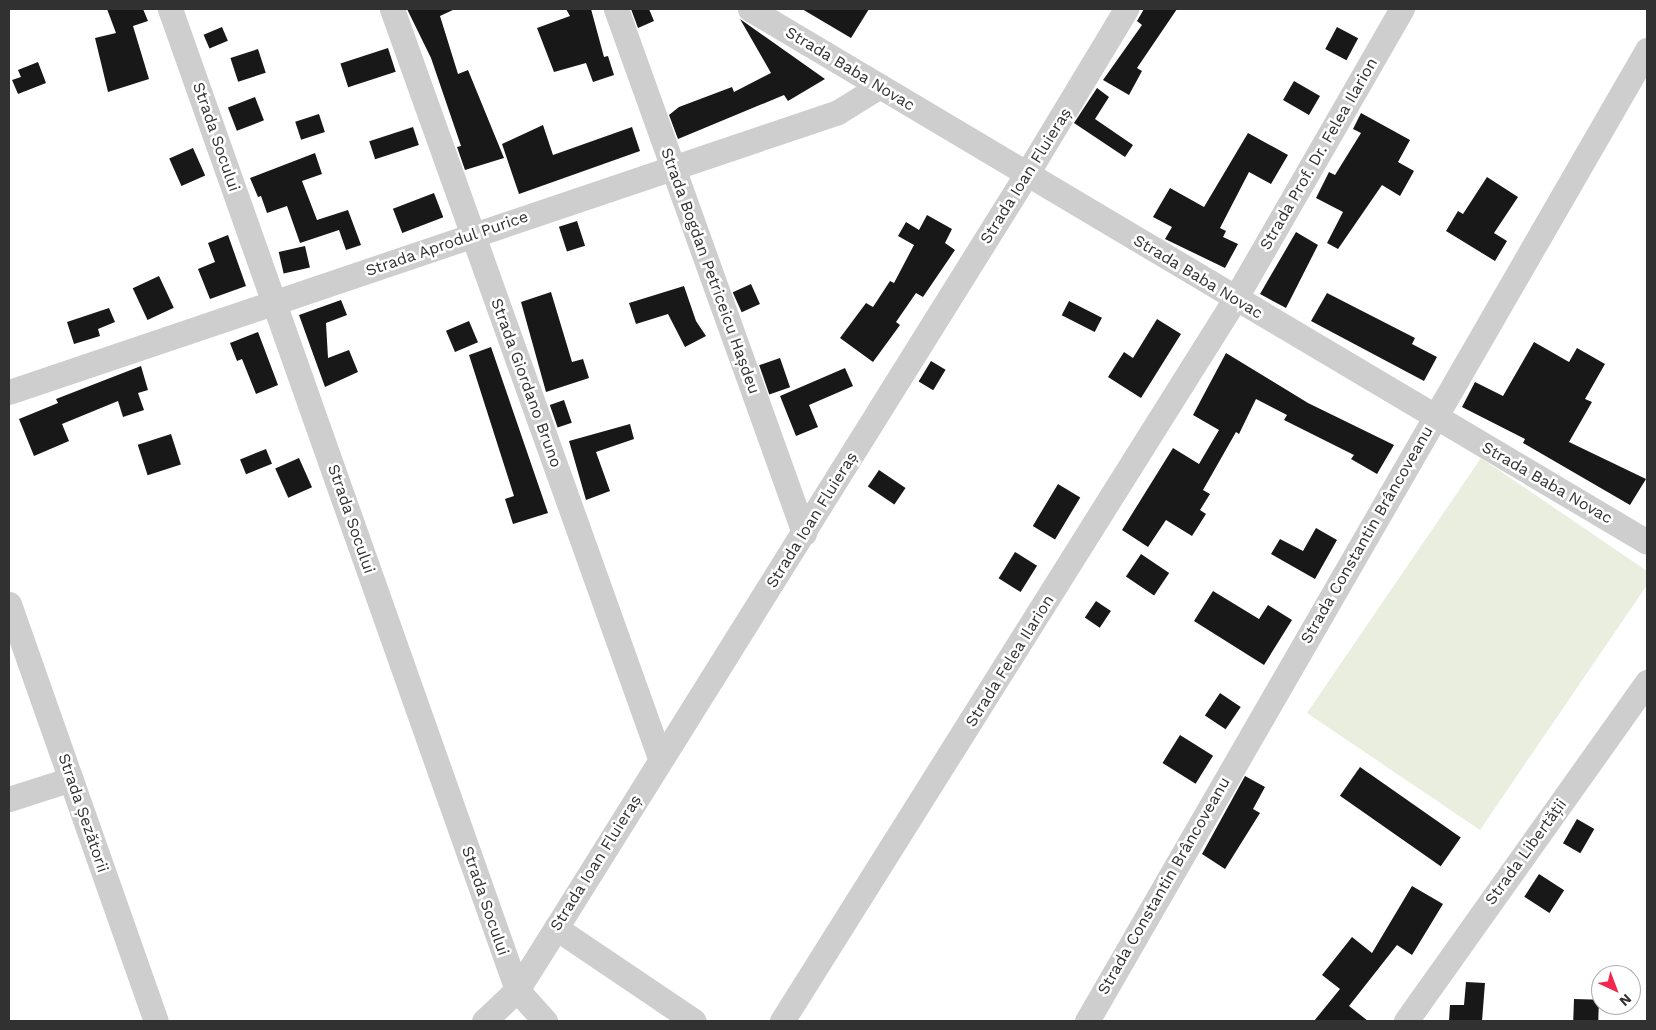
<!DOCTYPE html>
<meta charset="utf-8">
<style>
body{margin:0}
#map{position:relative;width:1656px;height:1030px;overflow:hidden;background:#fff;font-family:"Work Sans",sans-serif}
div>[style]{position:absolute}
.green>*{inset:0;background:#e9eede}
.building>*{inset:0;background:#181818;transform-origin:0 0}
.minor>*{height:25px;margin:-12.5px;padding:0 12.5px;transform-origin:12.5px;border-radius:12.5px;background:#cecece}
span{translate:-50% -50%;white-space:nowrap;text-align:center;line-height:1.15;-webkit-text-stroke:5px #fff;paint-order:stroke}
.street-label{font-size:16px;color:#313131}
.frame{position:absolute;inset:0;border:10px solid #313131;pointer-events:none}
.north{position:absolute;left:1591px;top:965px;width:50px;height:50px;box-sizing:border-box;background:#fff;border:1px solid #adadad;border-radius:50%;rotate:137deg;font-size:14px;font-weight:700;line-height:20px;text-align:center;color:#313131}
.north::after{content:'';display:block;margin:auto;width:18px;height:22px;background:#f1294d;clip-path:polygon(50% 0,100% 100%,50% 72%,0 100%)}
</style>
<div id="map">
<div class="green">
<div style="clip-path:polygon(1481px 458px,1647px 571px,1647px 585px,1480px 830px,1307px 713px)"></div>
</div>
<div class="building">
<div style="clip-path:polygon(107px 9px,143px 9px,148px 21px,133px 26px,149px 79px,108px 92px,95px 38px,116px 33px)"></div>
<div style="clip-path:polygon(407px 9px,455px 9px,440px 16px,458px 74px,468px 70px,504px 158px,465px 170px,457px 147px,461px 146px,431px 58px)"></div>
<div style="clip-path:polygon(566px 9px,591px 9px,604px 57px,608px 56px,614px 75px,593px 82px,586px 63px,554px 72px,537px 28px,570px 16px)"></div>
<div style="clip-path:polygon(631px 9px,649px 9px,654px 21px,638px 28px)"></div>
<div style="clip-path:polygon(802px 9px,869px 9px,851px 38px)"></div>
<div style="clip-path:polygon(1144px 9px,1177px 9px,1137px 68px,1142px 71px,1129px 95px,1103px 80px,1142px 25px,1137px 21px)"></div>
<div style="clip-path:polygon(740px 19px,825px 79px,788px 101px,784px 95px,678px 139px,669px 115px,679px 107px,732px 87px,734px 92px,771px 73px)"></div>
<div style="left:222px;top:27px;width:15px;height:20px;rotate:67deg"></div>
<div style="left:1337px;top:27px;width:24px;height:25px;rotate:28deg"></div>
<div style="left:388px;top:48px;width:25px;height:50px;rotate:72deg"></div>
<div style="left:258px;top:49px;width:25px;height:29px;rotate:72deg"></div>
<div style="clip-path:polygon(38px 62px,46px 83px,18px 94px,12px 80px,21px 77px,18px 70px)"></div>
<div style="left:1294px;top:81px;width:30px;height:22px;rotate:30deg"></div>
<div style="clip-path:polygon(1097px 88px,1109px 97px,1095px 119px,1133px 145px,1125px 157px,1074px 123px)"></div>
<div style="left:255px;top:97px;width:25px;height:29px;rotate:69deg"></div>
<div style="clip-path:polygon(1361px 113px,1410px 140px,1398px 162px,1414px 171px,1400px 196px,1382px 185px,1338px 249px,1327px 243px,1343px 212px,1316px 198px,1329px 172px,1335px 175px,1361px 133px,1353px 129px)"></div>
<div style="left:319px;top:114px;width:19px;height:25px;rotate:72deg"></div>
<div style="clip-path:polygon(543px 125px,553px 155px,632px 127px,640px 151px,519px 194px,502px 144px)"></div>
<div style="left:413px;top:127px;width:19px;height:46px;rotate:72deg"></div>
<div style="clip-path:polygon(1248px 133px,1288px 155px,1271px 184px,1249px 172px,1220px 228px,1226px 231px,1223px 237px,1238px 244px,1225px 268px,1165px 239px,1172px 227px,1153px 217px,1170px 188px,1204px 207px)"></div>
<div style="left:193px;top:148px;width:30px;height:26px;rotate:66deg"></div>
<div style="clip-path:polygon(315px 153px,322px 174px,302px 181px,317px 220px,348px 210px,361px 245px,346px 250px,339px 230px,300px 243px,287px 206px,267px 213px,261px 196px,258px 197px,250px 178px)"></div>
<div style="clip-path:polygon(1487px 177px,1518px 197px,1494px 233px,1507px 241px,1495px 261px,1446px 231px,1458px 211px,1463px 214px)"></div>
<div style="left:434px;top:193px;width:26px;height:44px;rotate:69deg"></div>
<div style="clip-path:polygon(927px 215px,952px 229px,945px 243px,955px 250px,923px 297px,916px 293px,896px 322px,900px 325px,873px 362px,840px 338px,866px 303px,873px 307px,890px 281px,894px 283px,914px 245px,898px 236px,906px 222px,919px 230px)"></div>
<div style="left:577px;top:221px;width:26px;height:19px;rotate:72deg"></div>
<div style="clip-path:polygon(1296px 232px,1318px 245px,1286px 308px,1260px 294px)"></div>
<div style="clip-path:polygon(228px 235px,246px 286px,210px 299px,198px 269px,215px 262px,208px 243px)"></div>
<div style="left:305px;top:246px;width:22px;height:27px;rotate:77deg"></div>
<div style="left:159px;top:276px;width:35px;height:29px;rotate:65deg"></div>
<div style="left:751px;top:284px;width:22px;height:20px;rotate:66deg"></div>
<div style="clip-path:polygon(684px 286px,696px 321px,706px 336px,685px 347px,668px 314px,636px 324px,629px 303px)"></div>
<div style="clip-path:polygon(551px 292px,572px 362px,583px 359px,589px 378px,546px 392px,521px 302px)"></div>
<div style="clip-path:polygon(1327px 293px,1415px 338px,1412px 344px,1437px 357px,1424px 381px,1311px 321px)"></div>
<div style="clip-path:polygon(341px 300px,347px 315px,326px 323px,328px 358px,349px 350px,358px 372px,325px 387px,299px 315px)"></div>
<div style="left:1069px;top:301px;width:37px;height:16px;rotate:27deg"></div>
<div style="clip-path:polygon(109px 308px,115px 322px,98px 329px,100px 336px,74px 344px,67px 322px)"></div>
<div style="clip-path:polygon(1157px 319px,1181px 334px,1141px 398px,1108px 377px,1124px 352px,1133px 358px)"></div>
<div style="left:469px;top:321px;width:23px;height:25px;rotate:67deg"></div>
<div style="clip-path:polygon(258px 332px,278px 385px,256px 394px,242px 359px,237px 361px,230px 343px)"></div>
<div style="clip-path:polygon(1534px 342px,1569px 362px,1577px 348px,1605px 364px,1585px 399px,1592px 402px,1569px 442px,1646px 479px,1630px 505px,1523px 443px,1525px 439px,1462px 407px,1475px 382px,1503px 396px)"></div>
<div style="clip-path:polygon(491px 347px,548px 513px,513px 524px,505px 499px,514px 496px,469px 355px)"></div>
<div style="clip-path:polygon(1226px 353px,1308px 403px,1394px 445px,1377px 474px,1351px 459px,1354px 455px,1284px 420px,1287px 415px,1256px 399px,1239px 434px,1236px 432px,1203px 490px,1210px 494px,1200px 510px,1206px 514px,1192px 536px,1166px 520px,1148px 547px,1122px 530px,1173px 448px,1199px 464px,1219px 430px,1193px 415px)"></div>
<div style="left:780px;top:358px;width:31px;height:22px;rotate:71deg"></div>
<div style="left:931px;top:361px;width:17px;height:24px;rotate:31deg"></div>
<div style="clip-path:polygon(141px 366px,148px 390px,138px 393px,144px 410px,123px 417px,118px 401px,62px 424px,69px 441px,34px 456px,19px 419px,58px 403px,56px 399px)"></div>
<div style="clip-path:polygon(845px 368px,853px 386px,809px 405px,818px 427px,796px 436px,780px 396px)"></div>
<div style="left:564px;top:400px;width:24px;height:15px;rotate:71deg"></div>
<div style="clip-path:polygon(630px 424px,634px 439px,596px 452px,610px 491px,586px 500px,569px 441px)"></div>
<div style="left:171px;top:434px;width:32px;height:35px;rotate:72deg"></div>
<div style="left:266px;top:449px;width:16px;height:28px;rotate:68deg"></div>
<div style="left:299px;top:458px;width:32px;height:26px;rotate:66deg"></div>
<div style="left:879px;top:470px;width:32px;height:20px;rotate:34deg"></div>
<div style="left:1058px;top:484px;width:26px;height:49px;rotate:31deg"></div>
<div style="clip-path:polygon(1316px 528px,1337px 540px,1315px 579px,1271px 554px,1280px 539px,1303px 551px)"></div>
<div style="left:1015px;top:552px;width:26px;height:31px;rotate:32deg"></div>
<div style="left:1141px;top:554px;width:34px;height:27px;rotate:34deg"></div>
<div style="clip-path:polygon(1213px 591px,1259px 619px,1268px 605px,1292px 620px,1264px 665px,1194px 621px)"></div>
<div style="left:1096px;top:601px;width:18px;height:20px;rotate:34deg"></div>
<div style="left:1220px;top:693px;width:25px;height:27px;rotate:34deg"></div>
<div style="left:1180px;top:735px;width:39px;height:33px;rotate:32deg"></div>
<div style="left:1360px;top:767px;width:123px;height:35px;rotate:35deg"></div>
<div style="clip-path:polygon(1245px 776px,1265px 787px,1253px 809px,1260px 813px,1225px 869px,1202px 854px)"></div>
<div style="left:1577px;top:819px;width:20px;height:28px;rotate:30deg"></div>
<div style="left:1539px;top:874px;width:30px;height:27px;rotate:33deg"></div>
<div style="clip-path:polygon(1412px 886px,1443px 904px,1412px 955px,1397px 945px,1349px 1006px,1368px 1021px,1314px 1021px,1340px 989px,1322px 975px,1352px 937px,1372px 953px)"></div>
<div style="clip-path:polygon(1466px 982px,1485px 983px,1482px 1021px,1449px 1021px,1450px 1005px,1464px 1005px)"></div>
<div style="left:1574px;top:999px;width:25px;height:22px;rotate:2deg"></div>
</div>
<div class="minor">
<div style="left:170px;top:9px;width:1041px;rotate:70.52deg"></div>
<div style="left:517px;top:990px;width:42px;rotate:47.9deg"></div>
<div style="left:392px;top:9px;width:796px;rotate:70.31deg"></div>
<div style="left:616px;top:9px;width:557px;rotate:70.26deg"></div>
<div style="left:750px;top:9px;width:1043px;rotate:30.72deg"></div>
<div style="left:9px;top:392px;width:875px;rotate:-18.66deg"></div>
<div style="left:838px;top:112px;width:49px;rotate:-31.8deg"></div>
<div style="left:9px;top:604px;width:442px;rotate:70.6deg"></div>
<div style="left:9px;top:799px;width:65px;rotate:-17.9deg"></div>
<div style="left:556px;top:928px;width:166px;rotate:34deg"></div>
<div style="left:484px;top:1021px;width:45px;rotate:-43.2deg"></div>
<div style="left:517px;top:990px;width:73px;rotate:-57.8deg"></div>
<div style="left:556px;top:928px;width:888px;rotate:-58.03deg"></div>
<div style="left:1026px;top:175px;width:194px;rotate:-58.9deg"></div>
<div style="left:782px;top:1021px;width:852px;rotate:-57.89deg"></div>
<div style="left:1235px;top:299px;width:335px;rotate:-60.1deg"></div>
<div style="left:1087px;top:1021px;width:1121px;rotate:-60.03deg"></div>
<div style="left:1406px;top:1021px;width:416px;rotate:-54.6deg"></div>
</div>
<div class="street-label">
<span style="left:850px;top:69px;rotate:31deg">Strada Baba Novac</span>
<span style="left:216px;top:137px;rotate:71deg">Strada Socului</span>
<span style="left:1319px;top:154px;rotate:-60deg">Strada Prof. Dr. Felea Ilarion</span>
<span style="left:1026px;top:176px;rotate:-58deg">Strada Ioan Fluieraș</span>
<span style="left:447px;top:244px;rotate:-19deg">Strada Aprodul Purice</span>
<span style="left:710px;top:271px;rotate:70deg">Strada Bogdan Petriceicu Hașdeu</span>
<span style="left:1198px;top:277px;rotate:31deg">Strada Baba Novac</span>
<span style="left:526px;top:383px;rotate:70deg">Strada Giordano Bruno</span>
<span style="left:1547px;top:483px;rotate:30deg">Strada Baba Novac</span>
<span style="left:351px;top:519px;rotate:71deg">Strada Socului</span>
<span style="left:812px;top:520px;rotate:-58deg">Strada Ioan Fluieraș</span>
<span style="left:1367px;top:535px;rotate:-60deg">Strada Constantin Brâncoveanu</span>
<span style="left:1010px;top:661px;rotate:-58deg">Strada Felea Ilarion</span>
<span style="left:83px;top:813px;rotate:71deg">Strada Șezătorii</span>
<span style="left:1526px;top:852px;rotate:-54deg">Strada Libertății</span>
<span style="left:596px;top:863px;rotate:-58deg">Strada Ioan Fluieraș</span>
<span style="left:1164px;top:886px;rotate:-60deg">Strada Constantin Brâncoveanu</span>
<span style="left:485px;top:901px;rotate:71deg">Strada Socului</span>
</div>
<div class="frame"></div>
<div class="north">N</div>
</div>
